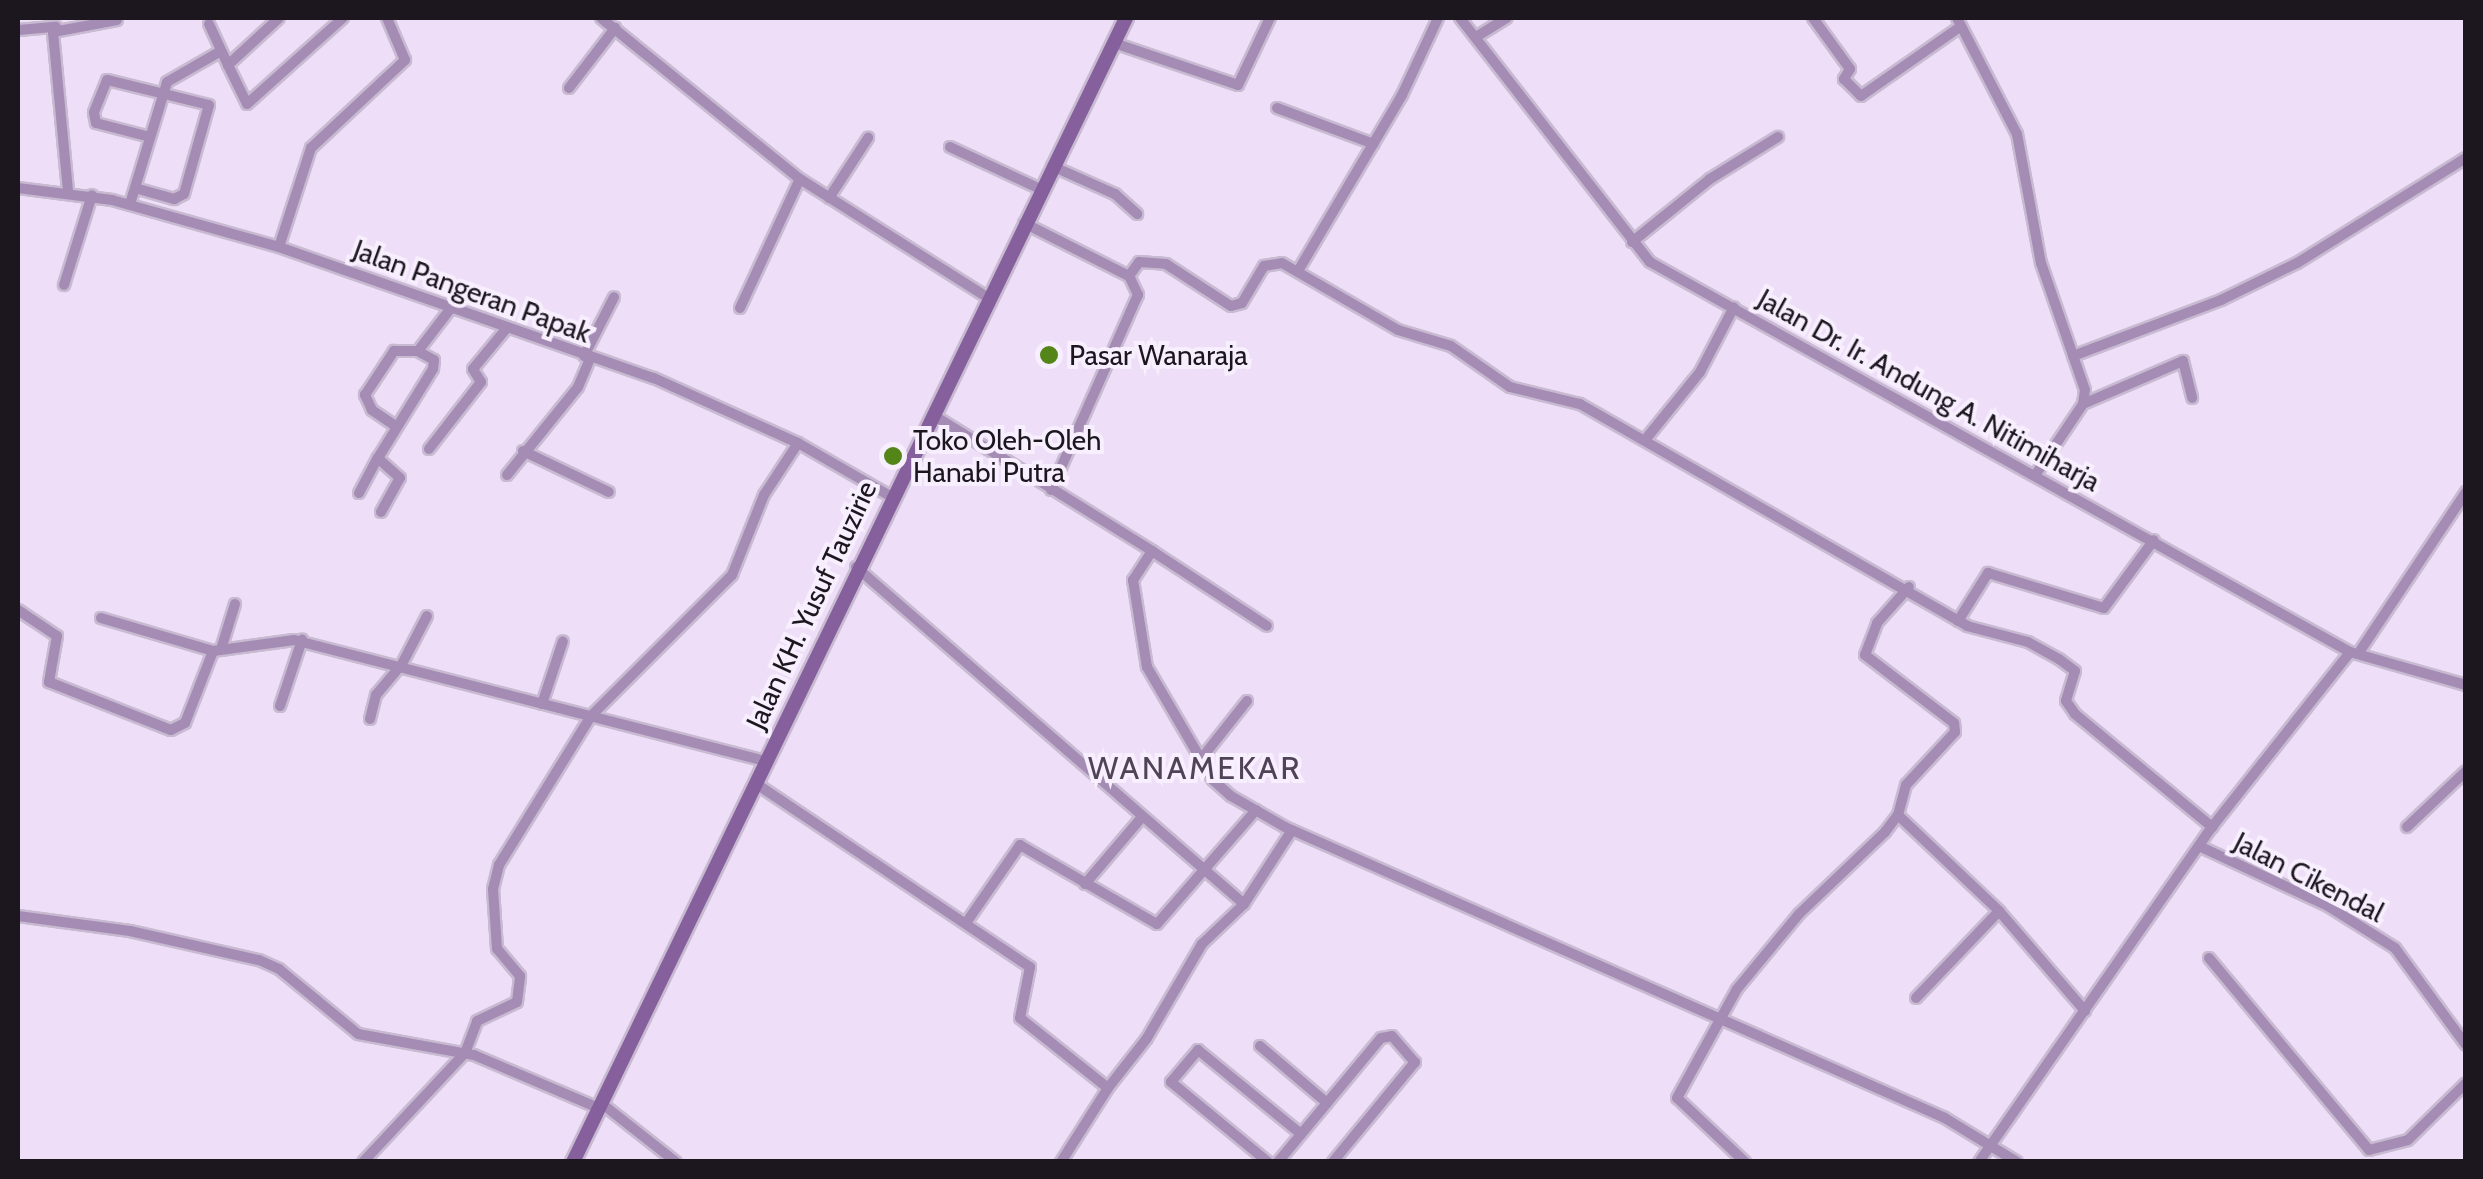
<!DOCTYPE html>
<style>
body{margin:0}
#map{position:relative;width:2483px;height:1179px;overflow:hidden;background:#eedef8;font-family:Cabin,sans-serif}
div>[style]{position:absolute}
.roads{filter:drop-shadow(2px 0 #c8bad1) drop-shadow(-2px 0 #c8bad1) drop-shadow(0 2px #c8bad1) drop-shadow(0 -2px #c8bad1)}
.minor>*{height:10px;margin:-5px;padding:0 5px;transform-origin:5px;border-radius:5px;background:#a58cb5}
.secondary>*{height:14px;margin:-7px;padding:0 7px;transform-origin:7px;border-radius:7px;background:#85609c}
.dots>*{width:28px;height:28px;translate:-50% -50%;box-sizing:border-box;border:5px solid #f7eefe;border-radius:50%}
span{translate:-50% -50%;white-space:nowrap;text-align:center;line-height:1.15;-webkit-text-stroke:8px #f7eefe;paint-order:stroke}
.street-label{font-size:28px;color:#1c161f}
.poi-label{font-size:28px;color:#1c161f}
.left{translate:0 -50%;text-align:left}
.quarter-label{font-size:32px;color:#504358;letter-spacing:2.5px}
.frame{position:absolute;inset:0;border:20px solid #1c161f;pointer-events:none}
</style>
<div id="map">
<div class="roads">
<div class="minor">
<div style="left:601px;top:18px;width:256px;rotate:39deg"></div>
<div style="left:800px;top:179px;width:221px;rotate:32.3deg"></div>
<div style="left:1460px;top:18px;width:309px;rotate:52.1deg"></div>
<div style="left:1650px;top:262px;width:801px;rotate:29.12deg"></div>
<div style="left:2350px;top:652px;width:121px;rotate:15.9deg"></div>
<div style="left:1813px;top:18px;width:63px;rotate:54deg"></div>
<div style="left:1850px;top:69px;width:12px;rotate:121deg"></div>
<div style="left:1844px;top:79px;width:24px;rotate:45deg"></div>
<div style="left:1861px;top:96px;width:121px;rotate:-34.9deg"></div>
<div style="left:1957px;top:18px;width:131px;rotate:62.7deg"></div>
<div style="left:2017px;top:134px;width:131px;rotate:79.5deg"></div>
<div style="left:2041px;top:263px;width:134px;rotate:70.9deg"></div>
<div style="left:2085px;top:390px;width:14px;rotate:98deg"></div>
<div style="left:2083px;top:404px;width:84px;rotate:123.9deg"></div>
<div style="left:209px;top:24px;width:45px;rotate:65.1deg"></div>
<div style="left:228px;top:65px;width:69px;rotate:-42.7deg"></div>
<div style="left:18px;top:30px;width:38px;rotate:-5deg"></div>
<div style="left:1476px;top:37px;width:36px;rotate:-32deg"></div>
<div style="left:1114px;top:43px;width:131px;rotate:18.7deg"></div>
<div style="left:1238px;top:85px;width:74px;rotate:-64.5deg"></div>
<div style="left:228px;top:65px;width:43px;rotate:64deg"></div>
<div style="left:247px;top:104px;width:129px;rotate:-41.9deg"></div>
<div style="left:569px;top:88px;width:76px;rotate:-52.5deg"></div>
<div style="left:1277px;top:108px;width:103px;rotate:20.4deg"></div>
<div style="left:950px;top:147px;width:99px;rotate:25deg"></div>
<div style="left:1052px;top:166px;width:69px;rotate:24deg"></div>
<div style="left:1115px;top:194px;width:30px;rotate:42deg"></div>
<div style="left:18px;top:188px;width:95px;rotate:7.3deg"></div>
<div style="left:112px;top:200px;width:173px;rotate:15.7deg"></div>
<div style="left:279px;top:247px;width:397px;rotate:19.3deg"></div>
<div style="left:654px;top:378px;width:158px;rotate:24.3deg"></div>
<div style="left:798px;top:443px;width:106px;rotate:29.9deg"></div>
<div style="left:135px;top:188px;width:41px;rotate:15.8deg"></div>
<div style="left:174px;top:199px;width:11px;rotate:-27deg"></div>
<div style="left:184px;top:194px;width:92px;rotate:-74.3deg"></div>
<div style="left:209px;top:105px;width:105px;rotate:-166.2deg"></div>
<div style="left:107px;top:80px;width:35px;rotate:112deg"></div>
<div style="left:94px;top:113px;width:10px;rotate:79deg"></div>
<div style="left:96px;top:123px;width:56px;rotate:14.5deg"></div>
<div style="left:68px;top:191px;width:160px;rotate:-95.4deg"></div>
<div style="left:53px;top:32px;width:65px;rotate:-10.6deg"></div>
<div style="left:829px;top:198px;width:72px;rotate:-57deg"></div>
<div style="left:130px;top:204px;width:127px;rotate:-73.1deg"></div>
<div style="left:167px;top:82px;width:62px;rotate:-29.9deg"></div>
<div style="left:1024px;top:223px;width:118px;rotate:26.8deg"></div>
<div style="left:1632px;top:242px;width:100px;rotate:-38.9deg"></div>
<div style="left:1710px;top:179px;width:80px;rotate:-31.7deg"></div>
<div style="left:279px;top:247px;width:104px;rotate:-72.1deg"></div>
<div style="left:311px;top:148px;width:129px;rotate:-43.1deg"></div>
<div style="left:405px;top:60px;width:46px;rotate:-113.2deg"></div>
<div style="left:1298px;top:271px;width:204px;rotate:-59.4deg"></div>
<div style="left:1402px;top:95px;width:85px;rotate:-64.9deg"></div>
<div style="left:64px;top:285px;width:94px;rotate:-72.7deg"></div>
<div style="left:740px;top:308px;width:142px;rotate:-65.1deg"></div>
<div style="left:584px;top:356px;width:66px;rotate:-63deg"></div>
<div style="left:2073px;top:356px;width:158px;rotate:-20.7deg"></div>
<div style="left:2221px;top:300px;width:85px;rotate:-26deg"></div>
<div style="left:2297px;top:263px;width:199px;rotate:-31.9deg"></div>
<div style="left:2083px;top:404px;width:109px;rotate:-23.3deg"></div>
<div style="left:2183px;top:361px;width:38px;rotate:76deg"></div>
<div style="left:933px;top:415px;width:258px;rotate:31.8deg"></div>
<div style="left:1152px;top:551px;width:35px;rotate:123deg"></div>
<div style="left:1133px;top:580px;width:88px;rotate:80.9deg"></div>
<div style="left:1147px;top:667px;width:131px;rotate:59.7deg"></div>
<div style="left:1213px;top:780px;width:24px;rotate:42deg"></div>
<div style="left:1231px;top:796px;width:62px;rotate:29.9deg"></div>
<div style="left:1285px;top:827px;width:721px;rotate:23.79deg"></div>
<div style="left:1945px;top:1118px;width:84px;rotate:31.4deg"></div>
<div style="left:394px;top:425px;width:27px;rotate:-146deg"></div>
<div style="left:372px;top:410px;width:17px;rotate:-115deg"></div>
<div style="left:365px;top:395px;width:53px;rotate:-56.6deg"></div>
<div style="left:394px;top:351px;width:24px"></div>
<div style="left:1645px;top:440px;width:87px;rotate:-51deg"></div>
<div style="left:1700px;top:372px;width:73px;rotate:-62.4deg"></div>
<div style="left:429px;top:449px;width:85px;rotate:-52.2deg"></div>
<div style="left:481px;top:382px;width:15px;rotate:-122deg"></div>
<div style="left:473px;top:369px;width:52px;rotate:-50.5deg"></div>
<div style="left:523px;top:451px;width:95px;rotate:25.5deg"></div>
<div style="left:507px;top:475px;width:113px;rotate:-51.1deg"></div>
<div style="left:578px;top:387px;width:30px;rotate:-67deg"></div>
<div style="left:1051px;top:490px;width:214px;rotate:-66deg"></div>
<div style="left:1138px;top:295px;width:21px;rotate:-115deg"></div>
<div style="left:1129px;top:276px;width:17px;rotate:-54deg"></div>
<div style="left:1139px;top:262px;width:27px;rotate:4deg"></div>
<div style="left:1166px;top:264px;width:77px;rotate:32.9deg"></div>
<div style="left:1231px;top:306px;width:11px;rotate:-15deg"></div>
<div style="left:1242px;top:303px;width:43px;rotate:-59.3deg"></div>
<div style="left:1264px;top:266px;width:18px;rotate:-9deg"></div>
<div style="left:1282px;top:263px;width:134px;rotate:30deg"></div>
<div style="left:1398px;top:330px;width:55px;rotate:16.8deg"></div>
<div style="left:1451px;top:346px;width:72px;rotate:34.8deg"></div>
<div style="left:1510px;top:387px;width:72px;rotate:13.7deg"></div>
<div style="left:1580px;top:404px;width:446px;rotate:29.8deg"></div>
<div style="left:1967px;top:626px;width:63px;rotate:14.7deg"></div>
<div style="left:2028px;top:642px;width:35px;rotate:29deg"></div>
<div style="left:2059px;top:659px;width:20px;rotate:37deg"></div>
<div style="left:2075px;top:671px;width:31px;rotate:107deg"></div>
<div style="left:2066px;top:701px;width:16px;rotate:55deg"></div>
<div style="left:2075px;top:714px;width:178px;rotate:39.5deg"></div>
<div style="left:359px;top:493px;width:40px;rotate:-62deg"></div>
<div style="left:381px;top:512px;width:39px;rotate:-61deg"></div>
<div style="left:400px;top:478px;width:30px;rotate:-138deg"></div>
<div style="left:378px;top:458px;width:105px;rotate:-58.3deg"></div>
<div style="left:433px;top:369px;width:9px;rotate:-84deg"></div>
<div style="left:434px;top:360px;width:18px;rotate:-151deg"></div>
<div style="left:418px;top:351px;width:54px;rotate:-52.5deg"></div>
<div style="left:1152px;top:551px;width:137px;rotate:33.1deg"></div>
<div style="left:856px;top:567px;width:514px;rotate:40.98deg"></div>
<div style="left:18px;top:610px;width:47px;rotate:33.7deg"></div>
<div style="left:57px;top:636px;width:47px;rotate:99.9deg"></div>
<div style="left:49px;top:682px;width:131px;rotate:21.5deg"></div>
<div style="left:171px;top:730px;width:16px;rotate:-27deg"></div>
<div style="left:185px;top:723px;width:77px;rotate:-68.7deg"></div>
<div style="left:213px;top:651px;width:82px;rotate:-7.7deg"></div>
<div style="left:294px;top:640px;width:486px;rotate:14.4deg"></div>
<div style="left:101px;top:618px;width:117px;rotate:16.4deg"></div>
<div style="left:1958px;top:621px;width:57px;rotate:-58deg"></div>
<div style="left:1988px;top:573px;width:121px;rotate:16.8deg"></div>
<div style="left:2104px;top:608px;width:84px;rotate:-53.7deg"></div>
<div style="left:222px;top:646px;width:44px;rotate:-72.8deg"></div>
<div style="left:2358px;top:654px;width:195px;rotate:-56.3deg"></div>
<div style="left:542px;top:704px;width:66px;rotate:-71.6deg"></div>
<div style="left:280px;top:706px;width:70px;rotate:-71.6deg"></div>
<div style="left:370px;top:719px;width:25px;rotate:-76deg"></div>
<div style="left:376px;top:695px;width:40px;rotate:-50deg"></div>
<div style="left:402px;top:664px;width:54px;rotate:-62.5deg"></div>
<div style="left:1201px;top:759px;width:74px;rotate:-51.6deg"></div>
<div style="left:755px;top:783px;width:331px;rotate:33.8deg"></div>
<div style="left:1030px;top:967px;width:52px;rotate:101.1deg"></div>
<div style="left:1020px;top:1018px;width:112px;rotate:38.5deg"></div>
<div style="left:1108px;top:1088px;width:88px;rotate:122.4deg"></div>
<div style="left:1898px;top:815px;width:139px;rotate:43.5deg"></div>
<div style="left:1999px;top:911px;width:132px;rotate:49.3deg"></div>
<div style="left:2407px;top:827px;width:81px;rotate:-43.5deg"></div>
<div style="left:2201px;top:847px;width:140px;rotate:24.9deg"></div>
<div style="left:2328px;top:906px;width:79px;rotate:32.1deg"></div>
<div style="left:2395px;top:948px;width:120px;rotate:53.8deg"></div>
<div style="left:1085px;top:884px;width:88px;rotate:-49.6deg"></div>
<div style="left:18px;top:916px;width:113px;rotate:7.6deg"></div>
<div style="left:130px;top:931px;width:132px;rotate:12.7deg"></div>
<div style="left:259px;top:960px;width:22px;rotate:24deg"></div>
<div style="left:279px;top:969px;width:102px;rotate:39.4deg"></div>
<div style="left:358px;top:1034px;width:118px;rotate:10.3deg"></div>
<div style="left:474px;top:1055px;width:135px;rotate:23.1deg"></div>
<div style="left:966px;top:923px;width:95px;rotate:-55.3deg"></div>
<div style="left:1020px;top:845px;width:158px;rotate:30deg"></div>
<div style="left:1157px;top:924px;width:151px;rotate:-49deg"></div>
<div style="left:2209px;top:958px;width:250px;rotate:50.2deg"></div>
<div style="left:2369px;top:1150px;width:40px;rotate:-14.4deg"></div>
<div style="left:2408px;top:1140px;width:81px;rotate:-44.5deg"></div>
<div style="left:1916px;top:998px;width:120px;rotate:-46.3deg"></div>
<div style="left:1260px;top:1046px;width:88px;rotate:40.4deg"></div>
<div style="left:1108px;top:1088px;width:63px;rotate:-52deg"></div>
<div style="left:1147px;top:1038px;width:109px;rotate:-59.7deg"></div>
<div style="left:1202px;top:944px;width:58px;rotate:-43.6deg"></div>
<div style="left:1244px;top:904px;width:88px;rotate:-57deg"></div>
<div style="left:601px;top:1103px;width:95px;rotate:38.2deg"></div>
<div style="left:363px;top:1162px;width:149px;rotate:-46.9deg"></div>
<div style="left:465px;top:1053px;width:34px;rotate:-69deg"></div>
<div style="left:477px;top:1021px;width:44px;rotate:-25.4deg"></div>
<div style="left:517px;top:1002px;width:26px;rotate:-83deg"></div>
<div style="left:520px;top:976px;width:35px;rotate:-130deg"></div>
<div style="left:497px;top:949px;width:60px;rotate:-93.8deg"></div>
<div style="left:493px;top:889px;width:25px;rotate:-76deg"></div>
<div style="left:499px;top:865px;width:175px;rotate:-58.3deg"></div>
<div style="left:591px;top:716px;width:199px;rotate:-45deg"></div>
<div style="left:732px;top:575px;width:86px;rotate:-68.2deg"></div>
<div style="left:764px;top:495px;width:62px;rotate:-56.8deg"></div>
<div style="left:1268px;top:1162px;width:126px;rotate:-140.5deg"></div>
<div style="left:1171px;top:1082px;width:42px;rotate:-49.8deg"></div>
<div style="left:1198px;top:1050px;width:133px;rotate:39.2deg"></div>
<div style="left:1278px;top:1162px;width:161px;rotate:-50.3deg"></div>
<div style="left:1381px;top:1038px;width:11px;rotate:-10deg"></div>
<div style="left:1392px;top:1036px;width:35px;rotate:49deg"></div>
<div style="left:1415px;top:1062px;width:129px;rotate:129.4deg"></div>
<div style="left:1745px;top:1162px;width:93px;rotate:-136.7deg"></div>
<div style="left:1677px;top:1098px;width:124px;rotate:-61.2deg"></div>
<div style="left:1737px;top:989px;width:97px;rotate:-50.4deg"></div>
<div style="left:1799px;top:914px;width:119px;rotate:-43.6deg"></div>
<div style="left:1885px;top:832px;width:21px;rotate:-53deg"></div>
<div style="left:1898px;top:815px;width:31px;rotate:-75deg"></div>
<div style="left:1906px;top:785px;width:72px;rotate:-47.2deg"></div>
<div style="left:1955px;top:732px;width:9px;rotate:-96deg"></div>
<div style="left:1954px;top:723px;width:112px;rotate:-142.6deg"></div>
<div style="left:1865px;top:655px;width:34px;rotate:-69deg"></div>
<div style="left:1877px;top:623px;width:48px;rotate:-48.4deg"></div>
<div style="left:1979px;top:1162px;width:408px;rotate:-55.2deg"></div>
<div style="left:2212px;top:827px;width:223px;rotate:-51.7deg"></div>
</div>
<div class="secondary">
<div style="left:573px;top:1162px;width:1271px;rotate:-64.2deg"></div>
</div>
</div>
<div class="dots">
<div style="left:1049px;top:355px;background:#538519"></div>
<div style="left:893px;top:456px;background:#538519"></div>
</div>
<div class="street-label">
<span style="left:472px;top:291px;rotate:20deg">Jalan Pangeran Papak</span>
<span style="left:1929px;top:390px;rotate:29deg">Jalan Dr. Ir. Andung A. Nitimiharja</span>
<span style="left:811px;top:605px;rotate:-65deg">Jalan KH. Yusuf Tauzirie</span>
<span style="left:2309px;top:877px;rotate:27deg">Jalan Cikendal</span>
</div>
<div class="poi-label">
<span class="left" style="left:1069px;top:355px">Pasar Wanaraja</span>
<span class="left" style="left:913px;top:456px">Toko Oleh-Oleh<br>Hanabi Putra</span>
</div>
<div class="quarter-label">
<span style="left:1195px;top:768px">WANAMEKAR</span>
</div>
<div class="frame"></div>
</div>
